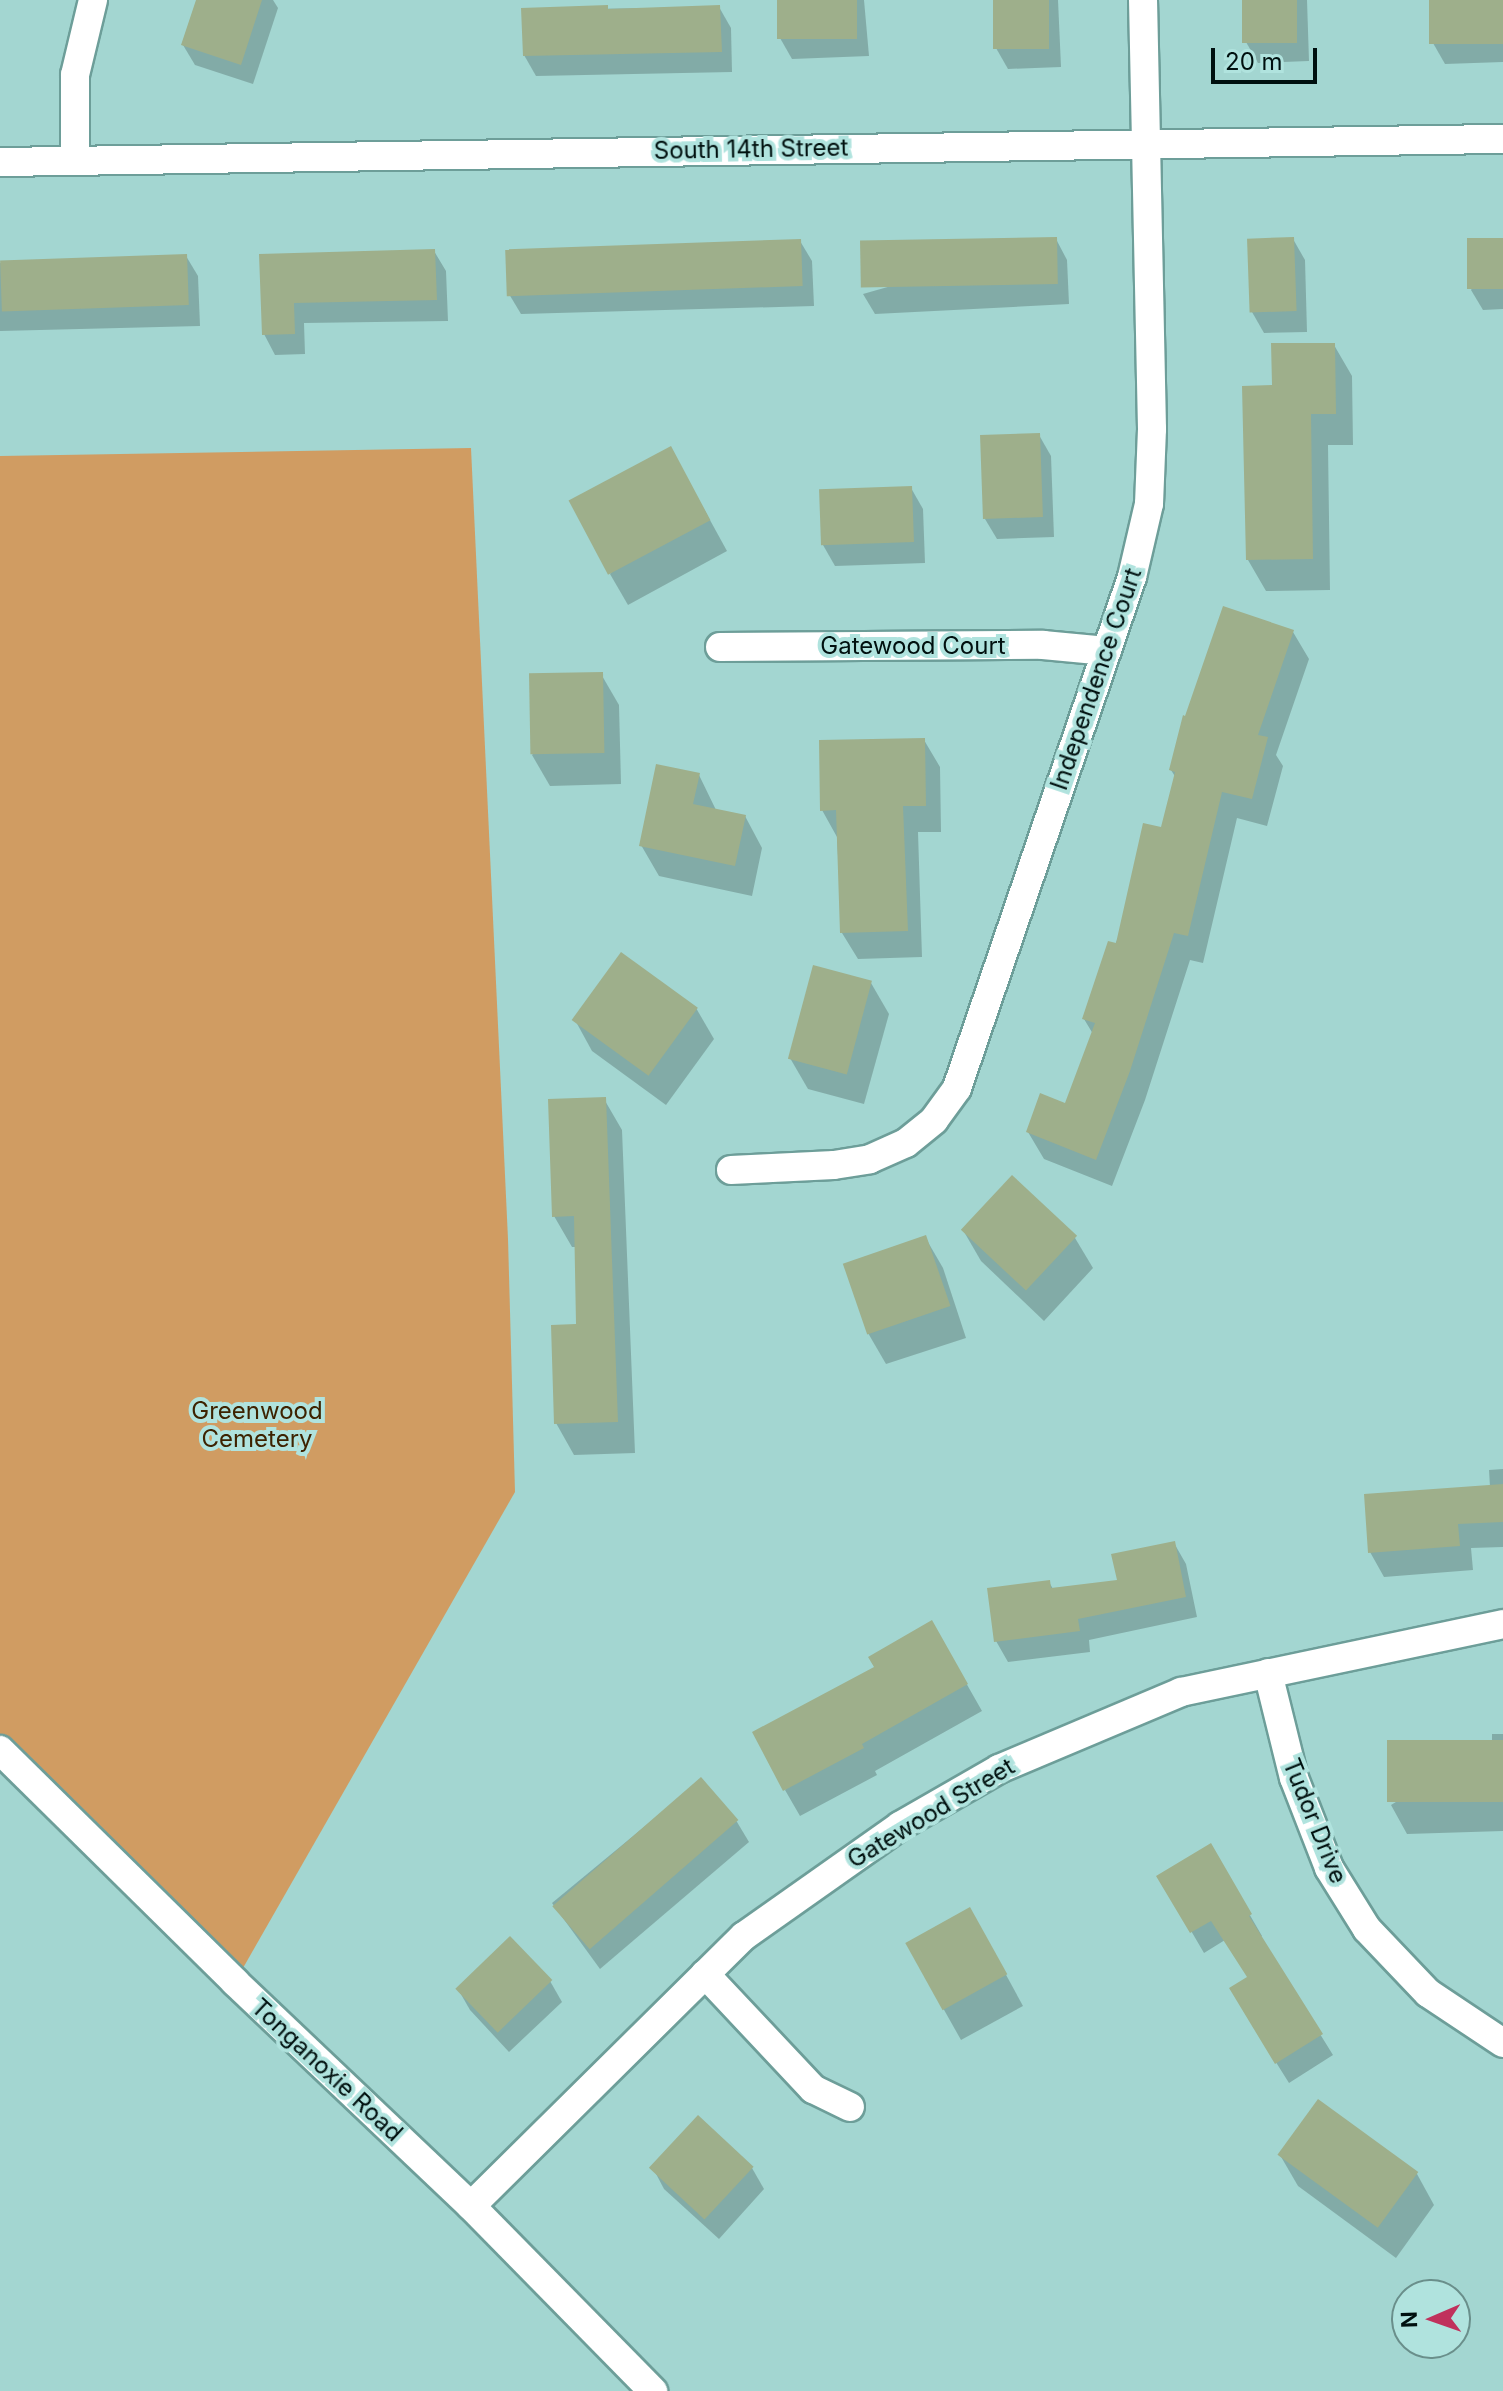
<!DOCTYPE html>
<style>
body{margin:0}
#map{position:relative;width:1503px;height:2391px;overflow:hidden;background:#a3d6d1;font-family:Inter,sans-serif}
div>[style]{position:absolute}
.green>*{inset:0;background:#d09c62}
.shadow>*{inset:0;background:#0003}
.building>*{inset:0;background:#9eaf8b;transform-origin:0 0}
.roads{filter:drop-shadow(2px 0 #6d9e99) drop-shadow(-2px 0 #6d9e99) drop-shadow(0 2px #6d9e99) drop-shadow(0 -2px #6d9e99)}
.minor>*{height:28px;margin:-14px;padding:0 14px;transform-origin:14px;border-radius:14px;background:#fff}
span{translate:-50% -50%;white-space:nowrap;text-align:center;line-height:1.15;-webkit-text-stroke:8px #b0e3de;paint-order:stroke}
.street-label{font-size:24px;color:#00100f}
.park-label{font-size:24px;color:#3d2200}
.north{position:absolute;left:1391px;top:2279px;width:80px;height:80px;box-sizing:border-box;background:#b0e3de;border:2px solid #6a8f8b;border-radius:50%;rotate:268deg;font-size:22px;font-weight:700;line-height:32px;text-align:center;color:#00100f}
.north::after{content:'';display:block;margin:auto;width:28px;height:36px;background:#c0315c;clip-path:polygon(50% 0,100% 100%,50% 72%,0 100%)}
.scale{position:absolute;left:1211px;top:48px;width:106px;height:36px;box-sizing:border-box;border:4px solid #00100f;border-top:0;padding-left:10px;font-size:24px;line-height:28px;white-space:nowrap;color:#00100f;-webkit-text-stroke:6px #b0e3de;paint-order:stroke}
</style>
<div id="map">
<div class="green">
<div style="clip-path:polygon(471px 448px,508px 1239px,515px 1492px,235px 1982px,0 1750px,0 456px)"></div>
</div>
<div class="shadow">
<div style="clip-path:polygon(198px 0,273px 0,278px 8px,253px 84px,195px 65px,183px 45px)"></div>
<div style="clip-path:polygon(779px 0,864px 0,869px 56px,792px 59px,780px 38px)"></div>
<div style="clip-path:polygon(994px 0,1058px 0,1061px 67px,1008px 69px,996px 48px)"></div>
<div style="clip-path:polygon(1244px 0,1307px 0,1309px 61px,1258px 63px,1246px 42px)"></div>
<div style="clip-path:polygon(1431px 0,1503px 0,1503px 62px,1445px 64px,1433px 43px)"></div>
<div style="clip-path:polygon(719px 7px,731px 28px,732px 72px,536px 76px,524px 55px,523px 10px)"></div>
<div style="clip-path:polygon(1056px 239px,1067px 260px,1069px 304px,875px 314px,863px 294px)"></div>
<div style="clip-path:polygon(1293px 239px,1305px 260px,1307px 332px,1264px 333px,1252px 312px)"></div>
<div style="clip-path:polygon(1503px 240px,1503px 309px,1483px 310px,1471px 290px)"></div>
<div style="clip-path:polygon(800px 241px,812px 261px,814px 306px,521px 314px,509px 294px)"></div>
<div style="clip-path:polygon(434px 251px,446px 271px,448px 321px,304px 323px,305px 354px,275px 355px,264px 334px,261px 256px)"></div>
<div style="clip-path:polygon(186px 256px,198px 276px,200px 326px,0 331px,0 263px)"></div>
<div style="clip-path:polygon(1334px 345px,1352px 376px,1353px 445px,1328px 445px,1330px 590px,1266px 591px,1248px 560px)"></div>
<div style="clip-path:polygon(1039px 435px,1051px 456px,1054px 537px,997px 539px,985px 519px)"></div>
<div style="clip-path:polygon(688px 480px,727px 551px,628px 605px,610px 574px)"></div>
<div style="clip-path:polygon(911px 488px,923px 509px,925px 563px,835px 566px,823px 545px)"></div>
<div style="clip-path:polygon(1293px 632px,1309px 659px,1276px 755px,1283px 766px,1267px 826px,1237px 818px,1203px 963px,1190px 960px,1145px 1100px,1112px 1186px,1044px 1159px,1028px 1132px,1066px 1105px,1093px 1034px,1084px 1019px,1163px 830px,1176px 778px,1171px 770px)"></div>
<div style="clip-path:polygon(601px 674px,619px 705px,621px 784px,550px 786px,532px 755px)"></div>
<div style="clip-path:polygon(924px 740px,940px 767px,941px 832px,918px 832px,922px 957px,858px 959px,842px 933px,837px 837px,822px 810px)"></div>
<div style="clip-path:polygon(699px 775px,716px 810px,745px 816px,762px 848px,752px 896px,659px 876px,641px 845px)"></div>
<div style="clip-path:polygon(871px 983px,889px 1014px,864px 1104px,808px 1089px,790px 1058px)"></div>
<div style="clip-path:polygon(696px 1008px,714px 1039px,666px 1105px,592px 1051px,575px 1020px)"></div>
<div style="clip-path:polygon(604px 1099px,622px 1130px,635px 1453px,574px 1455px,556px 1423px,578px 1326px,576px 1247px,572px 1247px,554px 1216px)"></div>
<div style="clip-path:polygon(963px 1230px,1075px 1238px,1093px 1268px,1044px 1321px,981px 1261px)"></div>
<div style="clip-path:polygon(925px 1237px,943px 1268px,966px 1338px,886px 1364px,868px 1333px)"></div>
<div style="clip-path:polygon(1503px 1469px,1503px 1547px,1471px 1548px,1473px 1570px,1384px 1577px,1370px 1552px,1490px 1487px,1489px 1470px)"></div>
<div style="clip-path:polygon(1174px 1543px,1186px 1564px,1197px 1617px,1089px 1640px,1090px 1652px,1008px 1662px,996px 1641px,1049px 1582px,1053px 1589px,1119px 1582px)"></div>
<div style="clip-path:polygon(932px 1623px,982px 1711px,875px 1771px,877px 1775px,800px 1816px,785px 1790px,877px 1668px)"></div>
<div style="clip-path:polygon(1492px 1734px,1503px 1734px,1503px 1831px,1407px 1834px,1391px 1805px,1492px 1743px)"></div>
<div style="clip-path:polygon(701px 1780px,737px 1822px,749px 1842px,600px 1969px,552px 1903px)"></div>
<div style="clip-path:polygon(1210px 1846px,1262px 1936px,1260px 1937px,1333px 2055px,1289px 2083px,1243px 2010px,1249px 1978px,1225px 1940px,1204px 1953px,1159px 1876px)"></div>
<div style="clip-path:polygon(987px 1940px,1023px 2006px,961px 2040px,907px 1944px)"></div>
<div style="clip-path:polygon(550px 1981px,562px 2002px,509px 2052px,470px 2010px,458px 1989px)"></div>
<div style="clip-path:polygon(1280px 2155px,1417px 2174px,1434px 2205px,1396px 2258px,1298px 2186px)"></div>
<div style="clip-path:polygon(653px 2168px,752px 2168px,764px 2189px,719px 2239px,664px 2189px)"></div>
</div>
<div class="building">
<div style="clip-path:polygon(196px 0,262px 0,241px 65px,181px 45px)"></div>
<div style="left:777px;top:0;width:80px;height:39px"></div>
<div style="left:993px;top:0;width:56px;height:49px"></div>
<div style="left:1242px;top:0;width:55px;height:43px"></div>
<div style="left:1429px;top:0;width:74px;height:44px"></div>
<div style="clip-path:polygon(608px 5px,608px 9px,720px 5px,722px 52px,523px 56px,521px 8px)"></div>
<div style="left:1057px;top:237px;width:47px;height:197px;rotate:89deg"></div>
<div style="left:1294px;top:237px;width:74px;height:47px;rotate:88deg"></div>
<div style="left:1503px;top:238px;width:51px;height:36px;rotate:90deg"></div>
<div style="left:801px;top:239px;width:47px;height:296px;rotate:88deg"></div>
<div style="clip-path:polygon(435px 249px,437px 300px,294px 303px,295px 334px,262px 335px,259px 254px)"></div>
<div style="left:187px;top:254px;width:51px;height:187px;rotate:88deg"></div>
<div style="clip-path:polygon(1271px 343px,1335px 343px,1336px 414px,1311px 414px,1313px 559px,1246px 560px,1242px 386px,1272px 385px)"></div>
<div style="left:1040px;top:433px;width:84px;height:60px;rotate:88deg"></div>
<div style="left:671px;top:446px;width:84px;height:116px;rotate:62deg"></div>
<div style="left:912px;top:486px;width:56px;height:93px;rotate:88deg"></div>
<div style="clip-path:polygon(1223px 606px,1294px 630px,1258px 735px,1268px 737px,1252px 799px,1222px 792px,1188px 936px,1174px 933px,1130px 1071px,1096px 1160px,1026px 1132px,1040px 1093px,1065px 1103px,1095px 1023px,1082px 1019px,1108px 941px,1116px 943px,1143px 823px,1161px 827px,1175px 772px,1169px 770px,1183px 715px,1185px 716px)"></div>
<div style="left:603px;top:672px;width:81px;height:74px;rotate:89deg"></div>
<div style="clip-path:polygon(925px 738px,926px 806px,903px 806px,908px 931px,840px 933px,836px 810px,820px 811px,819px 740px)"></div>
<div style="clip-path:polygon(656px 764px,700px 773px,693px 804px,746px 815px,735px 866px,639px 846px)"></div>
<div style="left:621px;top:952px;width:95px;height:84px;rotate:36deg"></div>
<div style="left:813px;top:965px;width:61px;height:97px;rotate:15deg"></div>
<div style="clip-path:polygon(606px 1097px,618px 1422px,554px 1424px,551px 1325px,576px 1324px,574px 1216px,552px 1217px,548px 1099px)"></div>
<div style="left:1012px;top:1175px;width:89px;height:75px;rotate:43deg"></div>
<div style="left:926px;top:1235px;width:75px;height:88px;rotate:71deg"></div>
<div style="clip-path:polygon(1503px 1484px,1503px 1522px,1458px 1524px,1460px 1546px,1368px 1553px,1364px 1494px)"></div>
<div style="clip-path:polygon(1175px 1541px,1186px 1597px,1078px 1619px,1080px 1631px,994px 1642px,987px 1588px,1050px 1580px,1051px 1588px,1117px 1580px,1111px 1554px)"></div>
<div style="clip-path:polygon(932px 1620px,968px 1684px,862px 1744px,864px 1748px,783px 1791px,752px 1732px,874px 1667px,868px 1657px)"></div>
<div style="left:1503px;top:1740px;width:62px;height:116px;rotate:90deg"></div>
<div style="left:701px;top:1777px;width:57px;height:197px;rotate:49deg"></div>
<div style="clip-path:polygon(1211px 1843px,1252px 1914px,1249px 1916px,1323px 2034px,1275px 2064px,1229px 1988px,1247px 1977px,1211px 1921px,1190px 1933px,1156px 1876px)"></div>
<div style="left:970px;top:1907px;width:77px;height:74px;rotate:61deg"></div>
<div style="left:510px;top:1936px;width:61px;height:76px;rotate:46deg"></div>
<div style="left:1318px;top:2099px;width:124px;height:69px;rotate:36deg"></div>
<div style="left:698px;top:2115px;width:76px;height:72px;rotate:43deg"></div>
</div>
<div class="roads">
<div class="minor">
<div style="left:75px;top:161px;width:86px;rotate:-90deg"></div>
<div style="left:75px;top:75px;width:77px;rotate:-76.5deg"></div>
<div style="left:0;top:162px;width:1503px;rotate:-0.88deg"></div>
<div style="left:720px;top:647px;width:323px;rotate:-0.4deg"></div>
<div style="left:1043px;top:645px;width:64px;rotate:5.4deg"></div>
<div style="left:731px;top:1170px;width:103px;rotate:-2.8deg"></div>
<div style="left:834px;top:1165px;width:36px;rotate:-9deg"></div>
<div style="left:870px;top:1159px;width:39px;rotate:-24deg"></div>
<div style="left:906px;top:1143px;width:36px;rotate:-39deg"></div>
<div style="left:934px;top:1120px;width:39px;rotate:-54deg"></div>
<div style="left:957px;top:1088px;width:540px;rotate:-71.1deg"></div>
<div style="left:1132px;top:577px;width:75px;rotate:-76.9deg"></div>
<div style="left:1149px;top:504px;width:75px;rotate:-87.7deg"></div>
<div style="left:1152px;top:429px;width:429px;rotate:-91.2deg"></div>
<div style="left:1268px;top:1673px;width:108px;rotate:76.1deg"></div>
<div style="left:1294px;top:1778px;width:97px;rotate:68.7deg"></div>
<div style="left:1329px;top:1868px;width:72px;rotate:58.1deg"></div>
<div style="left:1367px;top:1929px;width:88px;rotate:46.4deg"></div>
<div style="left:1428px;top:1993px;width:90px;rotate:33.7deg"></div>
<div style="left:0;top:1750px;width:330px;rotate:44.6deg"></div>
<div style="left:235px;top:1982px;width:325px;rotate:43.5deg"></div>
<div style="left:471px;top:2206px;width:260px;rotate:45.5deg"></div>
<div style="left:705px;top:1974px;width:158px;rotate:46.8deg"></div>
<div style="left:813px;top:2089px;width:41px;rotate:25.9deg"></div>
<div style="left:471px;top:2206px;width:384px;rotate:-44.7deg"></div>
<div style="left:744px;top:1936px;width:191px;rotate:-35.2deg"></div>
<div style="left:900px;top:1826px;width:114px;rotate:-29.9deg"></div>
<div style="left:999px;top:1769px;width:198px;rotate:-22.9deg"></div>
<div style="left:1181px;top:1692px;width:329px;rotate:-11.9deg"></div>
</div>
</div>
<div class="street-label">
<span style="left:751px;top:149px;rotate:-1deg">South 14th Street</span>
<span style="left:913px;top:646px">Gatewood Court</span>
<span style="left:1096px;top:679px;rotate:-71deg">Independence Court</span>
<span style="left:931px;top:1813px;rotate:-31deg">Gatewood Street</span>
<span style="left:1315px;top:1821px;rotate:68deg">Tudor Drive</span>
<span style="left:327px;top:2070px;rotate:43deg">Tonganoxie Road</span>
</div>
<div class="park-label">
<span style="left:257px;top:1425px">Greenwood<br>Cemetery</span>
</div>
<div class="north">N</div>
<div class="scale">20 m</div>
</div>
